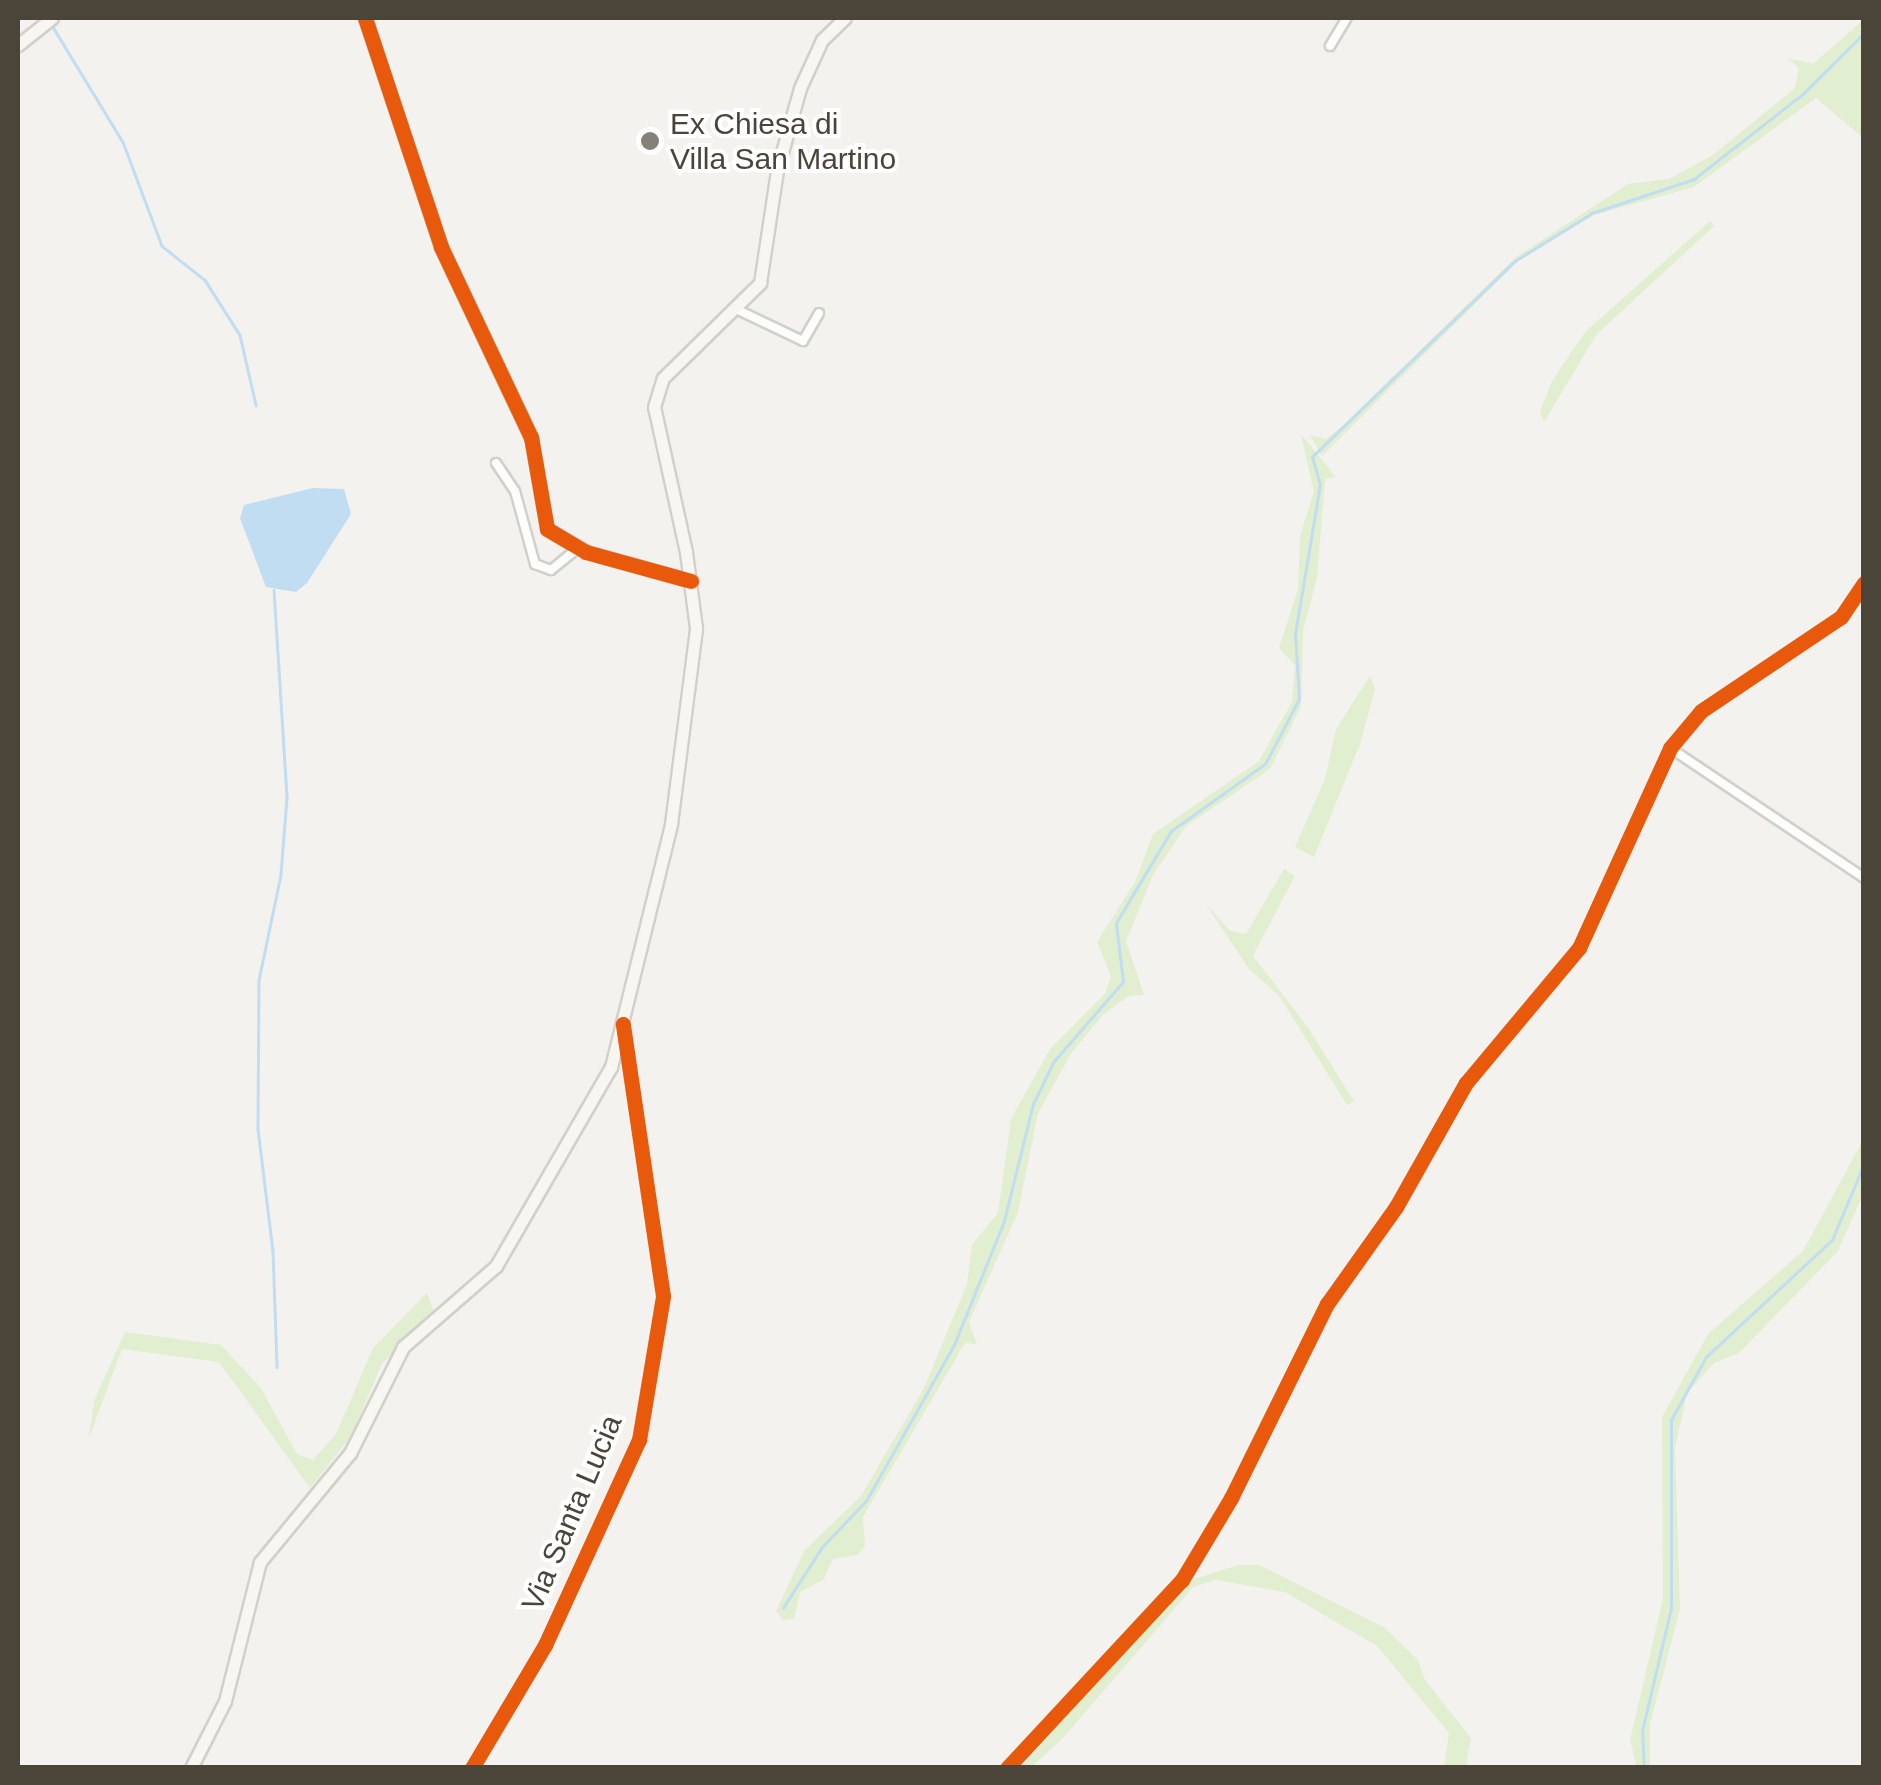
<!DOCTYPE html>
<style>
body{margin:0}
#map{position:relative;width:1881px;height:1785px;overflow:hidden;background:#f4f2ee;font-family:Helvetica,sans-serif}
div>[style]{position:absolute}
.green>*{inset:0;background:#e1eecf}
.water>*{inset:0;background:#c0ddf1}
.stream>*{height:2.5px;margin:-1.25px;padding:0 1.25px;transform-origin:1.25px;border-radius:1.25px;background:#c0ddf1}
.roads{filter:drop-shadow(2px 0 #d2d0cb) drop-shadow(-2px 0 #d2d0cb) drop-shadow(0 2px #d2d0cb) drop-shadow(0 -2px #d2d0cb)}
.street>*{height:8px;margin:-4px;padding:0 4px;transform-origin:4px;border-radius:4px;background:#fdfdfc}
.secondary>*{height:11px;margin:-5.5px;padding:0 5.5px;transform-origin:5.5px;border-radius:5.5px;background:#f7f6f1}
.cycleway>*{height:15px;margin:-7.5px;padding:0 7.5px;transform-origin:7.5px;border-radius:7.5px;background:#e8590c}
.dots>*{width:28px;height:28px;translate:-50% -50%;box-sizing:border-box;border:5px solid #fff;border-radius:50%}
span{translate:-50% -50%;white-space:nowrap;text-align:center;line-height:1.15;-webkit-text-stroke:8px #fff;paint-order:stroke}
.poi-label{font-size:30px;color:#4b4439}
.left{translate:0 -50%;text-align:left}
.street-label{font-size:30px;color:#4b4439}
.frame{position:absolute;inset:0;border:20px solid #4b4439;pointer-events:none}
</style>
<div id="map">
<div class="green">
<div style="clip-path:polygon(1863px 20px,1863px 138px,1816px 98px,1694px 187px,1594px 215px,1519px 260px,1322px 456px,1310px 435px,1326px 439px,1341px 427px,1516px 257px,1628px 184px,1669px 179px,1713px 155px,1795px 88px,1799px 68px,1788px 58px,1813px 64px)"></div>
<div style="clip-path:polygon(1710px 221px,1714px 226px,1597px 334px,1544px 422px,1540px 412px,1552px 381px,1585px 332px)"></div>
<div style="clip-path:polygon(1301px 434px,1336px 477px,1325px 479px,1317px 578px,1303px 631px,1301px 706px,1270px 769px,1186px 826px,1153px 875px,1126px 941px,1144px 995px,1128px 996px,1103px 1015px,1072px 1052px,1038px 1113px,1018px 1212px,969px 1322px,977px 1344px,965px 1343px,863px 1517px,865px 1546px,857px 1555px,833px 1559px,823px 1580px,800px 1592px,794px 1619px,783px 1620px,776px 1611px,804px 1551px,861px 1496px,924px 1388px,967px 1284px,972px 1245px,998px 1213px,1011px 1119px,1050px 1049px,1105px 994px,1111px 976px,1097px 942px,1135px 882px,1153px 834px,1259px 761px,1292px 702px,1295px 665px,1279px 648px,1298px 589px,1300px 536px,1314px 492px)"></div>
<div style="clip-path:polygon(1370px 676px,1375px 689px,1360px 744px,1314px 857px,1295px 847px,1325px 779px,1336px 729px)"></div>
<div style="clip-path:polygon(1284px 869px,1295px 876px,1253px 956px,1307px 1026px,1354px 1101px,1347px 1105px,1280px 997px,1249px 969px,1205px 903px,1230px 931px,1246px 934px)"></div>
<div style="clip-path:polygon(1863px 1140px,1863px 1195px,1838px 1251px,1739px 1353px,1714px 1363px,1687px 1393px,1675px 1448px,1680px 1609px,1650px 1724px,1650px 1767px,1637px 1767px,1630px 1740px,1663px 1599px,1662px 1417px,1708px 1334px,1803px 1251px)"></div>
<div style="clip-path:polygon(427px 1293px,434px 1311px,382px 1364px,351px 1436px,310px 1488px,219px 1362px,122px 1349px,89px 1438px,94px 1401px,125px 1332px,221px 1345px,261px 1388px,297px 1454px,313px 1460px,336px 1434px,373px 1348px)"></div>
<div style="clip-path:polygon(1238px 1565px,1259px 1565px,1385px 1628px,1418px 1660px,1425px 1680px,1471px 1738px,1466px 1767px,1444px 1767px,1449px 1733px,1377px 1646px,1285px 1592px,1216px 1580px,1193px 1587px,1064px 1737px,1032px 1767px,1021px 1767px,1188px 1581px)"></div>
</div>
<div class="water">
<div style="clip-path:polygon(313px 488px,344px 489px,351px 514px,307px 583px,296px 592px,266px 587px,240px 518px,244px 505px)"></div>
</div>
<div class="stream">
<div style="left:50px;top:22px;width:140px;rotate:58.7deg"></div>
<div style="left:123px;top:142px;width:111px;rotate:69.4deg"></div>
<div style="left:162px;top:246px;width:55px;rotate:38.3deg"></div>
<div style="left:205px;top:280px;width:65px;rotate:57.5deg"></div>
<div style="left:240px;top:335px;width:72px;rotate:77.1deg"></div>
<div style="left:274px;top:590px;width:208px;rotate:86.4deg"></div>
<div style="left:287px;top:798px;width:77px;rotate:94.5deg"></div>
<div style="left:281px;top:875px;width:107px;rotate:101.8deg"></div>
<div style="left:259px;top:980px;width:149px;rotate:90.4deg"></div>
<div style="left:258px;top:1129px;width:123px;rotate:83deg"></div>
<div style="left:273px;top:1251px;width:116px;rotate:88deg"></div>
<div style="left:783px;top:1608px;width:72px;rotate:-57.4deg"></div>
<div style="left:822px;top:1547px;width:64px;rotate:-46.3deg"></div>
<div style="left:866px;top:1501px;width:179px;rotate:-60.6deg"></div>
<div style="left:954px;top:1345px;width:134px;rotate:-68deg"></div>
<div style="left:1004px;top:1221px;width:121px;rotate:-76.1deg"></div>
<div style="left:1033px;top:1104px;width:48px;rotate:-64deg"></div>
<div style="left:1054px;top:1061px;width:105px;rotate:-48.9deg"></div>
<div style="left:1123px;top:982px;width:59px;rotate:-96.8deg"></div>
<div style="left:1116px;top:923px;width:107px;rotate:-59.1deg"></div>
<div style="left:1171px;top:831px;width:115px;rotate:-35.5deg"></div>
<div style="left:1265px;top:764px;width:73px;rotate:-62.4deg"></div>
<div style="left:1299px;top:699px;width:65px;rotate:-93.5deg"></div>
<div style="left:1295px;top:634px;width:151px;rotate:-80.5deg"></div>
<div style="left:1320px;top:485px;width:29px;rotate:-106deg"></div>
<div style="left:1312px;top:457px;width:282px;rotate:-44deg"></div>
<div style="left:1515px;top:261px;width:91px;rotate:-31.9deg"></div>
<div style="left:1592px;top:213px;width:108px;rotate:-18.4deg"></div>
<div style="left:1694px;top:179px;width:140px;rotate:-38deg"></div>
<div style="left:1804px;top:93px;width:85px;rotate:-45deg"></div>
<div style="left:1644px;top:1768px;width:37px;rotate:-93deg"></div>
<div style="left:1642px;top:1731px;width:126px;rotate:-76.7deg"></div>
<div style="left:1671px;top:1608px;width:188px;rotate:-90deg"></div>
<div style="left:1671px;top:1420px;width:72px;rotate:-60.9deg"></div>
<div style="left:1706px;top:1357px;width:172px;rotate:-42.9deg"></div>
<div style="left:1832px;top:1240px;width:82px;rotate:-67.2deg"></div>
</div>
<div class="roads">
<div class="street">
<div style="left:1330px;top:46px;width:33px;rotate:-59deg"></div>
<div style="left:738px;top:310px;width:72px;rotate:25.5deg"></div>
<div style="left:803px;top:341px;width:32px;rotate:-60deg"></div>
<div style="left:496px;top:463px;width:34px;rotate:56deg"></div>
<div style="left:515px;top:491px;width:76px;rotate:74.7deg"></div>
<div style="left:535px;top:564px;width:17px;rotate:21deg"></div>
<div style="left:551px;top:570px;width:35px;rotate:-39deg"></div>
<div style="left:1670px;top:748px;width:234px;rotate:33.8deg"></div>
<div style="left:472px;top:1768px;width:143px;rotate:-59.3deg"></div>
<div style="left:545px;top:1645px;width:226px;rotate:-65.4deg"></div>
<div style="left:639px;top:1440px;width:146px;rotate:-80.5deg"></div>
<div style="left:663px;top:1296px;width:275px;rotate:-98.4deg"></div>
<div style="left:1007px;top:1768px;width:257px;rotate:-47.1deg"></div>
<div style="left:1182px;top:1580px;width:96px;rotate:-59.1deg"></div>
<div style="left:1231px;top:1498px;width:216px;rotate:-63.7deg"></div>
<div style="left:1327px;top:1304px;width:119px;rotate:-54.6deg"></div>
<div style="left:1396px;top:1207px;width:142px;rotate:-60.6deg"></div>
<div style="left:1466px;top:1083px;width:176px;rotate:-50.1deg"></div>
<div style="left:1579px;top:948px;width:220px;rotate:-65.5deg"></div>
<div style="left:1670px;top:748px;width:48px;rotate:-50deg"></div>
<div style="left:1701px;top:711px;width:169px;rotate:-33.9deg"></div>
<div style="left:1841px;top:617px;width:41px;rotate:-55.9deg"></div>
</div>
<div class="secondary">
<div style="left:365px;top:18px;width:241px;rotate:71.6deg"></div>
<div style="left:441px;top:247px;width:210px;rotate:64.7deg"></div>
<div style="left:531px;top:437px;width:93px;rotate:80.1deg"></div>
<div style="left:547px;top:529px;width:45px;rotate:30.5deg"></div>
<div style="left:586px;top:552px;width:109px;rotate:15.4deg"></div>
<div style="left:18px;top:45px;width:43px;rotate:-38.5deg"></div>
<div style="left:191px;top:1768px;width:75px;rotate:-63.1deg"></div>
<div style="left:225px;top:1701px;width:143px;rotate:-75.9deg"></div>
<div style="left:260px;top:1562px;width:141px;rotate:-50.5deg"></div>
<div style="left:350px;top:1453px;width:119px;rotate:-63.4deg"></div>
<div style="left:403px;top:1347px;width:123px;rotate:-41.1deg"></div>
<div style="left:496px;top:1266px;width:230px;rotate:-60deg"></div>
<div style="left:611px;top:1067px;width:250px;rotate:-76.1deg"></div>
<div style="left:671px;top:824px;width:198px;rotate:-82.7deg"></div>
<div style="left:696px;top:628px;width:77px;rotate:-97.5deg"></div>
<div style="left:686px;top:552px;width:148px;rotate:-102.4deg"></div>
<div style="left:654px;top:407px;width:30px;rotate:-73deg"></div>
<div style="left:663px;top:378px;width:136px;rotate:-44.4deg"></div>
<div style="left:760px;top:283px;width:114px;rotate:-81.4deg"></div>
<div style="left:777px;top:170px;width:85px;rotate:-74.3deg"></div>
<div style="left:800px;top:88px;width:53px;rotate:-65.4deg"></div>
<div style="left:822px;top:40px;width:32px;rotate:-44deg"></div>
</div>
</div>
<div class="cycleway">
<div style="left:365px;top:18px;width:241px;rotate:71.6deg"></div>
<div style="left:441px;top:247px;width:210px;rotate:64.7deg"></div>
<div style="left:531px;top:437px;width:93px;rotate:80.1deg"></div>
<div style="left:547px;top:529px;width:45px;rotate:30.5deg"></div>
<div style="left:586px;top:552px;width:109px;rotate:15.4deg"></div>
<div style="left:472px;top:1768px;width:143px;rotate:-59.3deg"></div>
<div style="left:545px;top:1645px;width:226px;rotate:-65.4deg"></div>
<div style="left:639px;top:1440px;width:146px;rotate:-80.5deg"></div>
<div style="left:663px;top:1296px;width:275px;rotate:-98.4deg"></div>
<div style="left:1007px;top:1768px;width:257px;rotate:-47.1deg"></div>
<div style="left:1182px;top:1580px;width:96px;rotate:-59.1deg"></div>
<div style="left:1231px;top:1498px;width:216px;rotate:-63.7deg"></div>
<div style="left:1327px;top:1304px;width:119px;rotate:-54.6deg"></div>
<div style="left:1396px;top:1207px;width:142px;rotate:-60.6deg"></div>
<div style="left:1466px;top:1083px;width:176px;rotate:-50.1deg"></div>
<div style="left:1579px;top:948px;width:220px;rotate:-65.5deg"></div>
<div style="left:1670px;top:748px;width:48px;rotate:-50deg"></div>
<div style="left:1701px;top:711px;width:169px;rotate:-33.9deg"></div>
<div style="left:1841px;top:617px;width:41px;rotate:-55.9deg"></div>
</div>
<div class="dots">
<div style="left:650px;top:141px;background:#868178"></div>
</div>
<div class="poi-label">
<span class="left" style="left:670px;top:141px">Ex Chiesa di<br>Villa San Martino</span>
</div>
<div class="street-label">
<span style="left:572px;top:1513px;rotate:-67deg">Via Santa Lucia</span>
</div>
<div class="frame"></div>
</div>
